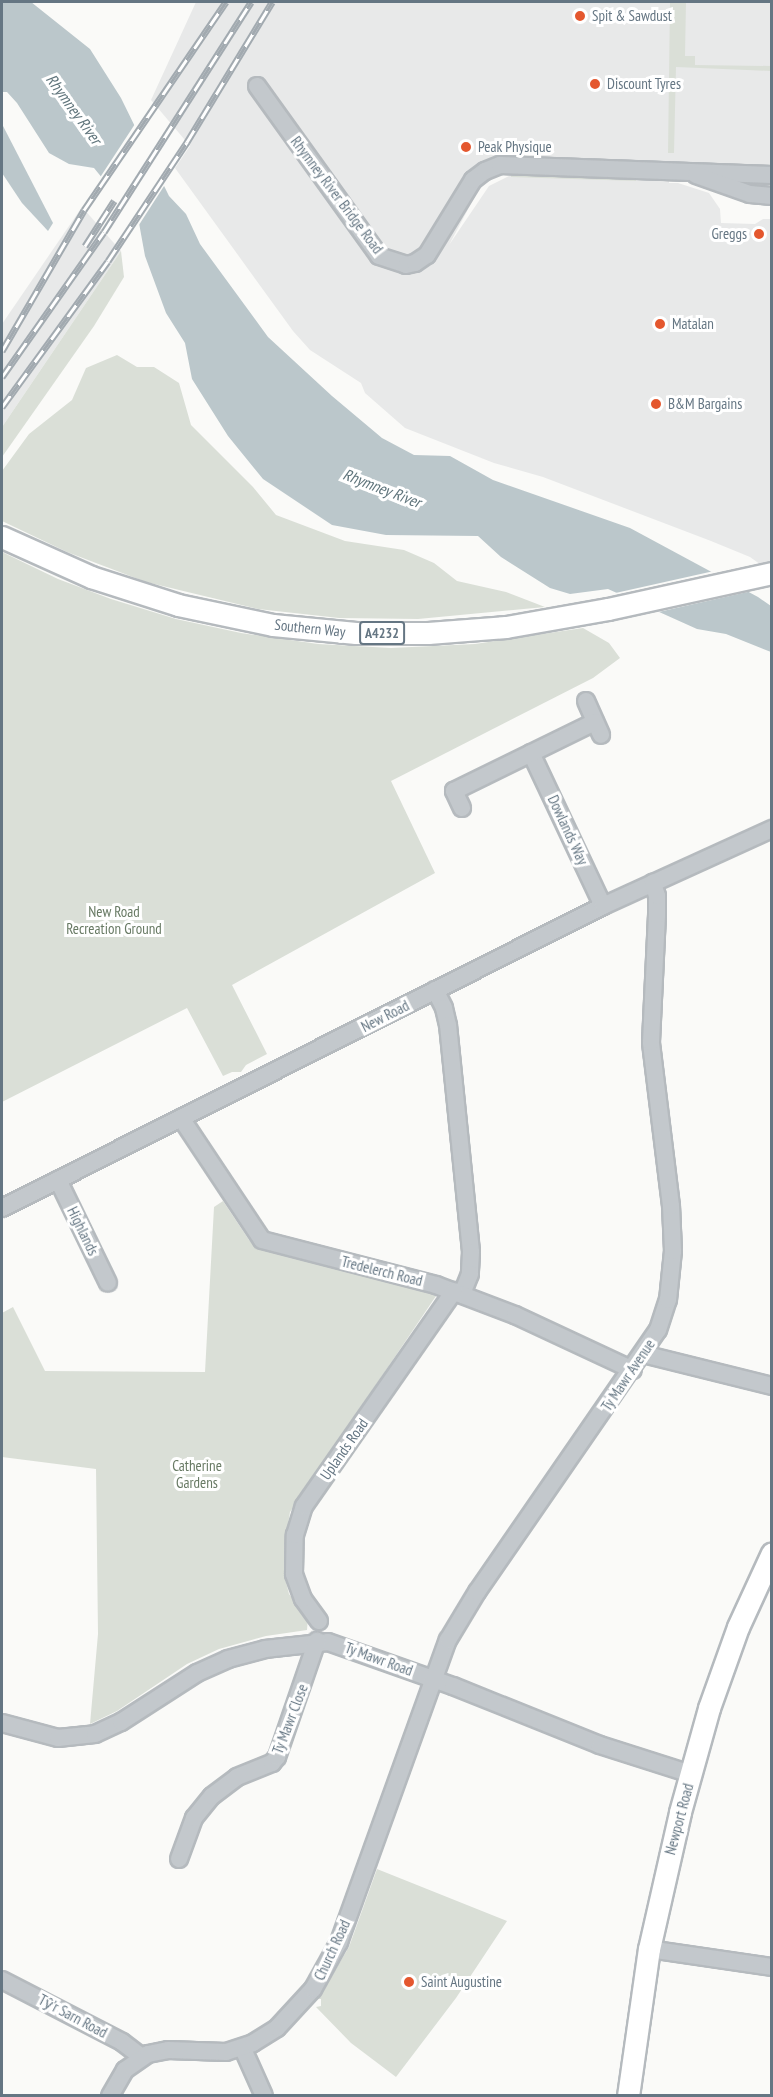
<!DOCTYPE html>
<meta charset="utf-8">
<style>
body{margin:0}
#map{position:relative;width:773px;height:2097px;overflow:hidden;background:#fafaf8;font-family:"PT Sans Narrow",sans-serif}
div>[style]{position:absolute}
.built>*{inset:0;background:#e8e9e9}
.green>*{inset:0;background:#dadfd7}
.water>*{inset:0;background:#bbc7cb}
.pier>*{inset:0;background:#fafaf8}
.roads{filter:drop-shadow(2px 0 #b5babe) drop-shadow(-2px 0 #b5babe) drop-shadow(0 2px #b5babe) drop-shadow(0 -2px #b5babe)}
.minor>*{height:16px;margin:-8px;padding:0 8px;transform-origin:8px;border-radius:8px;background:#c3c8cc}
.major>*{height:21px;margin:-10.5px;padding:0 10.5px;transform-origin:10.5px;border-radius:10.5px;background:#fff}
.rail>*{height:7px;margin-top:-3.5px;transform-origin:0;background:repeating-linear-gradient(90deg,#fff 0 14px,#a2aab0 0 28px);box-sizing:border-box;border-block:2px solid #a2aab0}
.dots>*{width:16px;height:16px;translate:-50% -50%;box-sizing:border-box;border:3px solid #fff;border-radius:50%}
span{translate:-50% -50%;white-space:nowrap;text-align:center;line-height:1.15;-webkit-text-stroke:6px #fff;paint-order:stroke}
.shield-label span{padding:2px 4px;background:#fff;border:2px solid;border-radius:4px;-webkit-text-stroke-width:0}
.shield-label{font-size:14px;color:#657683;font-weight:700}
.poi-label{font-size:15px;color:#657683}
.left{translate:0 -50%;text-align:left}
.right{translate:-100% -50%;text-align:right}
.street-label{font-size:15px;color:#657683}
.park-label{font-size:15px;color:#687a64}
.water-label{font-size:16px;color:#60757c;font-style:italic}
.frame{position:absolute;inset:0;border:3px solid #657683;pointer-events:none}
</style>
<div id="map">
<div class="built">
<div style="clip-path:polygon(196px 2px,771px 2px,771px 167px,533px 158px,481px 185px,449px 245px,489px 186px,511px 175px,669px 179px,669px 183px,678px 183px,709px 193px,720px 209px,721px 223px,755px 224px,763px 219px,771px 219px,771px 565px,764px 567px,750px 557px,711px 541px,543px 477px,494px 463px,405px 428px,365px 393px,361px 383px,310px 350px,293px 331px,175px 168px,190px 146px,151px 100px)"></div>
<div style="clip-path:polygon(82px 207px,121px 251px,2px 427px,2px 324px)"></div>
</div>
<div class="green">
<div style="clip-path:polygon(670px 2px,686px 2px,685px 56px,695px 56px,695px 65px,772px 66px,771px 71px,676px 67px,674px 153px,668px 153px)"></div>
<div style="clip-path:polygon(511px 175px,636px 178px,636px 181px,511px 177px)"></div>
<div style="clip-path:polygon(121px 251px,124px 277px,94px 326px,2px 457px,2px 427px)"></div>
<div style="clip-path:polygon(117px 355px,137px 367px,154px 367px,179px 383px,191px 425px,253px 487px,276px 515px,345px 541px,404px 550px,434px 563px,457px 581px,506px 592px,545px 607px,418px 619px,339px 618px,258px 609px,146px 582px,67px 552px,2px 521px,2px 471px,29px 434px,72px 400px,86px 368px)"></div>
<div style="clip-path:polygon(2px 552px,58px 579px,111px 599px,176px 619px,241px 633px,318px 644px,391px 648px,475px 644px,583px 628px,609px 643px,620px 658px,593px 678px,391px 781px,435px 873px,232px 985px,267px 1054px,246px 1065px,241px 1072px,232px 1072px,223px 1076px,187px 1008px,2px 1102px)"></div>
<div style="clip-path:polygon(223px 1201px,249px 1240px,256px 1246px,259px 1244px,435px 1293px,436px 1296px,290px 1512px,284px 1549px,284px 1574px,289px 1594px,308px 1618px,307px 1630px,266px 1636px,219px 1649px,187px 1664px,117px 1711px,90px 1724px,98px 1634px,96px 1469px,2px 1457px,2px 1313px,13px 1307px,45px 1371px,205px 1372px,214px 1207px)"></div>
<div style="clip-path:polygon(377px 1869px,507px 1921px,456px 1998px,396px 2077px,351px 2043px,316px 2007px,321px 2006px,321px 1999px,318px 1999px,349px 1947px)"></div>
</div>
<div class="water">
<div style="clip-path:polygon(2px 2px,31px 2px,90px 49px,121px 98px,169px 196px,186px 214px,200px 244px,268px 337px,332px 396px,382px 438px,414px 455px,450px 456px,493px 480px,630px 528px,758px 597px,771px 606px,771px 652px,726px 634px,697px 629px,608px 589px,570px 594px,550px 588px,501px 557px,478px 536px,386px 535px,332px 525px,263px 479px,228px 436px,192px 379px,185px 343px,166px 313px,145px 256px,139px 223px,94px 168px,69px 164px,49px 153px,17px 103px,7px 92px,2px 92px)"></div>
<div style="clip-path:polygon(2px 124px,53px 223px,48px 231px,22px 203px,2px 173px)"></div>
</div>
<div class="pier">
<div style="clip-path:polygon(135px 124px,166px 183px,137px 228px,99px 179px)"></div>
<div style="clip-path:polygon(714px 571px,752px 591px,654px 613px,611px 594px)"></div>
</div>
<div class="roads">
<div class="minor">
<div style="left:257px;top:86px;width:209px;rotate:54.3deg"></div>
<div style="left:379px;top:256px;width:28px;rotate:18deg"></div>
<div style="left:406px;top:265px;width:9px;rotate:-13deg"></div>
<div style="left:415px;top:263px;width:14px;rotate:-34deg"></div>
<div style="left:427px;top:255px;width:88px;rotate:-58.5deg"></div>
<div style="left:473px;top:180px;width:15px;rotate:-37deg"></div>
<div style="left:485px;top:171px;width:16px;rotate:-22deg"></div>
<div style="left:500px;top:165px;width:272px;rotate:2.1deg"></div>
<div style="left:696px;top:175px;width:57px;rotate:19.4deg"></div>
<div style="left:750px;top:194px;width:22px;rotate:5deg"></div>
<div style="left:586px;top:701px;width:37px;rotate:66deg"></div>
<div style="left:531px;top:753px;width:169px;rotate:64.8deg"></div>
<div style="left:462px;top:808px;width:19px;rotate:-115deg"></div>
<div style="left:454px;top:791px;width:157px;rotate:-26.1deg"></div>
<div style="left:435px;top:990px;width:20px;rotate:63deg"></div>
<div style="left:444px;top:1008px;width:17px;rotate:77deg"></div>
<div style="left:448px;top:1025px;width:228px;rotate:84.2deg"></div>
<div style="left:471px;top:1252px;width:22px;rotate:93deg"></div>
<div style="left:470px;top:1274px;width:22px;rotate:112deg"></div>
<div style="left:181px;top:1118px;width:146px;rotate:56.4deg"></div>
<div style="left:262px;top:1240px;width:180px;rotate:14.5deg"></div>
<div style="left:436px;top:1285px;width:85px;rotate:20.8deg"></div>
<div style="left:515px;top:1315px;width:130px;rotate:25deg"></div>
<div style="left:58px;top:1180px;width:114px;rotate:64.1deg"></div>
<div style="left:2px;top:1208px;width:673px;rotate:-26.68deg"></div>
<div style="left:603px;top:906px;width:186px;rotate:-24.5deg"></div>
<div style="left:643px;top:1354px;width:133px;rotate:13.9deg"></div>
<div style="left:319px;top:1621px;width:27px;rotate:-126deg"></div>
<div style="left:303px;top:1599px;width:27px;rotate:-110deg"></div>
<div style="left:294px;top:1574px;width:39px;rotate:-89deg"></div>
<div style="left:295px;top:1535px;width:30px;rotate:-73deg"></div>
<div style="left:304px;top:1506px;width:262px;rotate:-55.1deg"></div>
<div style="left:2px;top:1723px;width:58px;rotate:15deg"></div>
<div style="left:58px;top:1738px;width:37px;rotate:-6deg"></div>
<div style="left:95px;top:1734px;width:29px;rotate:-25deg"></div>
<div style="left:121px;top:1722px;width:90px;rotate:-32.8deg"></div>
<div style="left:197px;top:1673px;width:34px;rotate:-24deg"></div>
<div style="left:228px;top:1659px;width:38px;rotate:-15deg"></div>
<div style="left:265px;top:1649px;width:63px;rotate:-6.3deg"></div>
<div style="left:328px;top:1642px;width:133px;rotate:19.4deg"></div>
<div style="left:453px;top:1686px;width:158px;rotate:21.9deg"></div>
<div style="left:600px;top:1745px;width:96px;rotate:17.7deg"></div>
<div style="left:179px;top:1859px;width:44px;rotate:-69.9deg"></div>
<div style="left:194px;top:1818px;width:28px;rotate:-51deg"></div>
<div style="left:212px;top:1796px;width:31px;rotate:-37deg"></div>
<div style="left:237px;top:1777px;width:38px;rotate:-22deg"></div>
<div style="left:272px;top:1763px;width:8px;rotate:-50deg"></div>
<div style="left:277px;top:1757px;width:123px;rotate:-71deg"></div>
<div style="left:649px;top:1949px;width:124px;rotate:8.3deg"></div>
<div style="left:2px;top:1980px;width:135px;rotate:27.3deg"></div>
<div style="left:122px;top:2042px;width:25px;rotate:37deg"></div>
<div style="left:243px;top:2049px;width:51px;rotate:65.9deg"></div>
<div style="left:110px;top:2096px;width:30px;rotate:-60deg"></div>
<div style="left:125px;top:2070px;width:28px;rotate:-35deg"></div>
<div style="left:148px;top:2054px;width:20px;rotate:-11deg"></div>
<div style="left:168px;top:2050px;width:58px;rotate:2deg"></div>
<div style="left:226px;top:2052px;width:28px;rotate:-18deg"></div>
<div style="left:253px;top:2043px;width:28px;rotate:-32deg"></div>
<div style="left:277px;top:2028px;width:53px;rotate:-47.3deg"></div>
<div style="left:313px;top:1989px;width:54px;rotate:-61deg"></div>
<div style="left:339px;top:1942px;width:321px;rotate:-70.2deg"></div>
<div style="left:448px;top:1640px;width:56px;rotate:-58.9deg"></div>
<div style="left:477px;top:1592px;width:318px;rotate:-55.4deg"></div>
<div style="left:658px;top:1330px;width:32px;rotate:-72deg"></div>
<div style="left:668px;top:1300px;width:49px;rotate:-84.2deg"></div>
<div style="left:673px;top:1251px;width:45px;rotate:-92.5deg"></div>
<div style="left:671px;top:1206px;width:165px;rotate:-97deg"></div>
<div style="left:651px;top:1042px;width:127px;rotate:-87.3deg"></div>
<div style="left:657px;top:915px;width:19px;rotate:-90deg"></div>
<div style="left:657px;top:896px;width:14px;rotate:-107deg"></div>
</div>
<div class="major">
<div style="left:2px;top:537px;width:98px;rotate:24.2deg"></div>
<div style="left:91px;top:577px;width:91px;rotate:17.8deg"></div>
<div style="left:178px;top:605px;width:97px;rotate:11.9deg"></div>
<div style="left:273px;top:625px;width:83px;rotate:5.5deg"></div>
<div style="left:356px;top:633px;width:72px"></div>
<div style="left:428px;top:633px;width:78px;rotate:-4.4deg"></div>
<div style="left:506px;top:627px;width:104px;rotate:-10deg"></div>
<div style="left:608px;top:609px;width:168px;rotate:-12.4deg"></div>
<div style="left:628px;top:2096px;width:148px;rotate:-81.9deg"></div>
<div style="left:649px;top:1949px;width:140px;rotate:-77.2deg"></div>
<div style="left:680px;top:1812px;width:108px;rotate:-74.4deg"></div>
<div style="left:709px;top:1708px;width:86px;rotate:-70.3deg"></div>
<div style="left:738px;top:1627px;width:81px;rotate:-65.3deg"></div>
</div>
</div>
<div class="rail">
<div style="left:85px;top:246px;width:54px;rotate:-57.2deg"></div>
<div style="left:2px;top:351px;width:163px;rotate:-59.8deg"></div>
<div style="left:84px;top:210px;width:252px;rotate:-55.7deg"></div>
<div style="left:2px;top:377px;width:177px;rotate:-54.9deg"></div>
<div style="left:104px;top:232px;width:273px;rotate:-57.4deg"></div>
<div style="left:2px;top:407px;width:180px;rotate:-54deg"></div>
<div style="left:108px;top:261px;width:143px;rotate:-56.4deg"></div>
<div style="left:187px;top:142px;width:164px;rotate:-58.7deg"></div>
</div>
<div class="dots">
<div style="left:580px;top:16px;background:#e4572e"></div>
<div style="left:595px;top:84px;background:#e4572e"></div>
<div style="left:466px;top:147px;background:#e4572e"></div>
<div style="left:759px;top:234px;background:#e4572e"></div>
<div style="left:660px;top:324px;background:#e4572e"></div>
<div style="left:656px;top:404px;background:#e4572e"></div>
<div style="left:409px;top:1982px;background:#e4572e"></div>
</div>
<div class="shield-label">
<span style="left:382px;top:633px">A4232</span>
</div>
<div class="poi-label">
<span class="left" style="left:592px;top:16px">Spit &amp; Sawdust</span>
<span class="left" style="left:607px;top:84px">Discount Tyres</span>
<span class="left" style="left:478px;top:147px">Peak Physique</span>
<span class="right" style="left:747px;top:234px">Greggs</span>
<span class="left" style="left:672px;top:324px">Matalan</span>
<span class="left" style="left:668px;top:404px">B&amp;M Bargains</span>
<span class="left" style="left:421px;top:1982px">Saint Augustine</span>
</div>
<div class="street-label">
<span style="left:337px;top:195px;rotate:53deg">Rhymney River Bridge Road</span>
<span style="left:310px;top:628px;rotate:6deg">Southern Way</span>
<span style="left:568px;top:830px;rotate:65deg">Dowlands Way</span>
<span style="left:385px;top:1016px;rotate:-27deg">New Road</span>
<span style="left:83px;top:1231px;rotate:64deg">Highlands</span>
<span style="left:382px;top:1271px;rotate:14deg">Tredelerch Road</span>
<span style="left:628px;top:1375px;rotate:-56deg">Ty Mawr Avenue</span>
<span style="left:344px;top:1449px;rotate:-55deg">Uplands Road</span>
<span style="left:379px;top:1659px;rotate:20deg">Ty Mawr Road</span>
<span style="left:290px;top:1719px;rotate:-69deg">Ty Mawr Close</span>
<span style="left:679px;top:1819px;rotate:-75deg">Newport Road</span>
<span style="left:332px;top:1950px;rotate:-65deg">Church Road</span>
<span style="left:73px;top:2016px;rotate:28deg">Tŷ'r Sarn Road</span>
</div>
<div class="park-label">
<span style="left:114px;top:920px">New Road<br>Recreation Ground</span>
<span style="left:197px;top:1474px">Catherine<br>Gardens</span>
</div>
<div class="water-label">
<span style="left:74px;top:109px;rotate:54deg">Rhymney River</span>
<span style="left:382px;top:488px;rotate:21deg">Rhymney River</span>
</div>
<div class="frame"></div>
</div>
